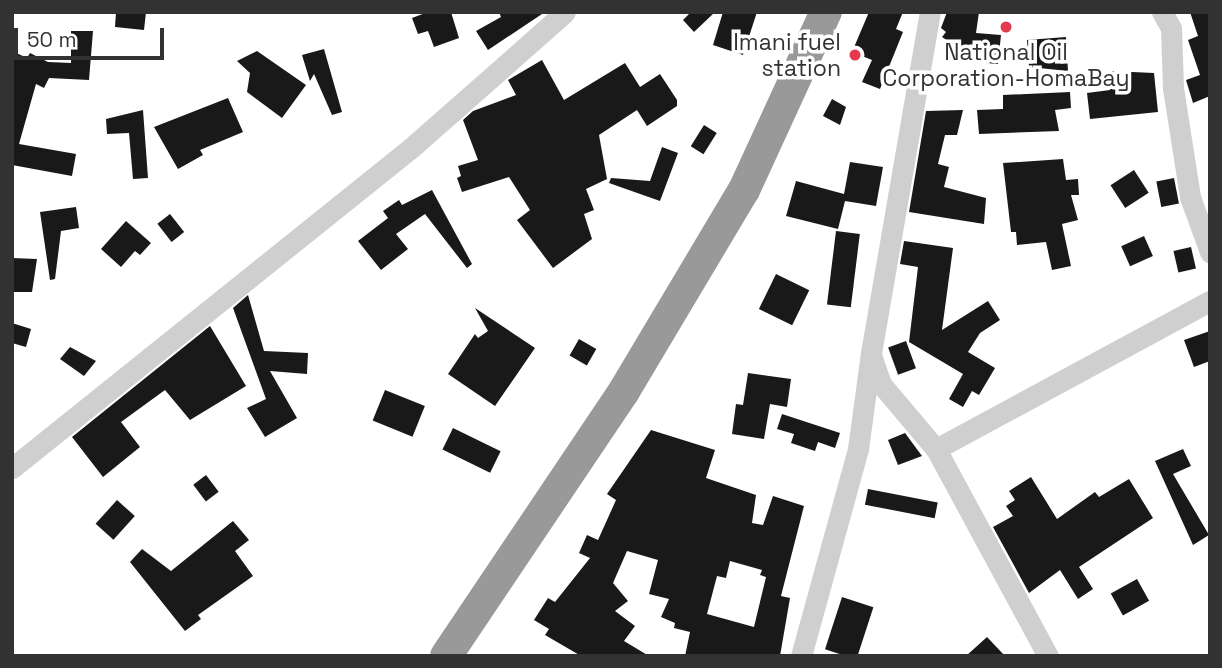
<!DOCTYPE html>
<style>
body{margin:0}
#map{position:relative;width:1222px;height:668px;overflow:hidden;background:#fff;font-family:"Space Grotesk",sans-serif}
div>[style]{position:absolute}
.building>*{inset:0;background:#191919;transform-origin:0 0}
.minor>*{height:21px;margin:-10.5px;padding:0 10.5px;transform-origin:10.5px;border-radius:10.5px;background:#cfcfcf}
.highway>*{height:32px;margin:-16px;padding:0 16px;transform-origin:16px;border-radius:16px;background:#999}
.dots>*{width:19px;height:19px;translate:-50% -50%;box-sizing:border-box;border:4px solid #fff;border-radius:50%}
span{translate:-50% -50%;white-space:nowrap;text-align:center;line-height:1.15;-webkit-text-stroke:7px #fff;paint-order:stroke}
.poi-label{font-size:23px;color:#323232}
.right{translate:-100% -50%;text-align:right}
.frame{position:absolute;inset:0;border:14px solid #323232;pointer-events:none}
.scale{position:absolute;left:14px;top:28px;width:150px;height:32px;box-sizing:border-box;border:4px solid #323232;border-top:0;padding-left:9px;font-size:21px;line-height:24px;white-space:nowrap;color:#323232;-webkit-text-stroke:5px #fff;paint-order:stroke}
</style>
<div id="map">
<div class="building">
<div style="clip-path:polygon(116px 12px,146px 12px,144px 30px,115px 27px)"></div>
<div style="clip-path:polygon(428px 12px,451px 12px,459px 38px,434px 47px,428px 31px,418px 34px,412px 18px)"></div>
<div style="clip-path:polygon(499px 12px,545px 12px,488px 50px,476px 31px,501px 17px)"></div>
<div style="clip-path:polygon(691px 12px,715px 12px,694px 32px,683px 20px)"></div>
<div style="clip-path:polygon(723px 12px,757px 12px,743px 55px,713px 45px)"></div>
<div style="clip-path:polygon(869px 12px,903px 12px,896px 29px,903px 32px,880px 89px,862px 82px,872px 60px,852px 52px)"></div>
<div style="clip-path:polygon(947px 12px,979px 12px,976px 33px,1001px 35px,998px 64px,949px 60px,951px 43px,942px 37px,946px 32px,941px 28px)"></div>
<div style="clip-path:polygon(1190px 12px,1210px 12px,1210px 96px,1193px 103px,1186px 80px,1200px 75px,1188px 40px,1198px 36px)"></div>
<div style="clip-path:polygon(71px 31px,93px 31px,89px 80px,49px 78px,44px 88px,36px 84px,19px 144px,76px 154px,72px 176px,12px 165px,12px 51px,27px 58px,30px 53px,48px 62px,71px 63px)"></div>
<div style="clip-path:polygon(1066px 37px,1068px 71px,1029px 67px,1027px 40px)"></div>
<div style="clip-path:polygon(324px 49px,342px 112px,332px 115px,314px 74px,310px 81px,302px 55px)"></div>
<div style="clip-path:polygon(257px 51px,306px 85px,282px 118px,247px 92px,250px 73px,237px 61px)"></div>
<div style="clip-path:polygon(542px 60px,564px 100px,625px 63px,640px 87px,660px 74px,677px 100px,677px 106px,647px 126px,637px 110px,599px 135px,607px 179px,586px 189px,594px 210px,584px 214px,592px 239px,553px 268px,517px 220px,530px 210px,509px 177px,462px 192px,457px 178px,461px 176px,458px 166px,478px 160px,463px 120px,473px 111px,516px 95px,508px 80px)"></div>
<div style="clip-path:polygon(1111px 71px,1154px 73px,1158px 112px,1090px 119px,1087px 93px,1110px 90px)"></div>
<div style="clip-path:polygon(1070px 92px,1071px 108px,1055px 110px,1059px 131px,979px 134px,977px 110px,1003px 109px,1003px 95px)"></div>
<div style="clip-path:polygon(228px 98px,243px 132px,200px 150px,203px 155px,178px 169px,154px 127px)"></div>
<div style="clip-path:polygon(832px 99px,846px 107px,840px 125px,823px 116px)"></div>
<div style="clip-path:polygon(143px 110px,148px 178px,133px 179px,129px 133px,107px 134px,106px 119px)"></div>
<div style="clip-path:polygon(963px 110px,957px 135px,945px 135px,938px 164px,949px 167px,944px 187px,986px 198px,984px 224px,909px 212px,926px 111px)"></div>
<div style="left:704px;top:125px;width:15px;height:25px;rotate:32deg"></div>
<div style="clip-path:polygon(662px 147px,678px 153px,660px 201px,609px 183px,611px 178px,650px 181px)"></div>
<div style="clip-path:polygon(1063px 159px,1066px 180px,1078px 179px,1079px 195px,1071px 195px,1078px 220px,1062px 224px,1071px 266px,1052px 270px,1046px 242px,1017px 245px,1016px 232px,1011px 232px,1003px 163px)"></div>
<div style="clip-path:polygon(850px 162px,883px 167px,876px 206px,845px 201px,838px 229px,786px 216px,796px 181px,844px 194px)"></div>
<div style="left:1134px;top:170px;width:27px;height:28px;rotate:57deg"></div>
<div style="left:1174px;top:178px;width:26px;height:18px;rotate:79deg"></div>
<div style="clip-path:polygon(432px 190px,472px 264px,467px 268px,425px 214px,396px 234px,408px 249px,381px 270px,358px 241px,388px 218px,383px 211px,399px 200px,402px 205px)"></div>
<div style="clip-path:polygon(76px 207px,79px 228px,61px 231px,55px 279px,50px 280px,40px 212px)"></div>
<div style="left:170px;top:214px;width:23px;height:16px;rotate:52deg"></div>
<div style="clip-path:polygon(126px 221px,151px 243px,140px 255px,135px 251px,121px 267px,101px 249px)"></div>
<div style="left:836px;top:231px;width:24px;height:74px;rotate:7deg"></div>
<div style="left:1144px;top:236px;width:22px;height:25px;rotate:66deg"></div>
<div style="clip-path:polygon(904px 241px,953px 248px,942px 330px,988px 301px,1000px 320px,980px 333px,968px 352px,995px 368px,979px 395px,972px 391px,963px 407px,949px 399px,963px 374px,909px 342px,918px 267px,900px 264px)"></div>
<div style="left:1191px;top:247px;width:22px;height:18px;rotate:77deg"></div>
<div style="clip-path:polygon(12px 258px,37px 259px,32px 292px,12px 292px)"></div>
<div style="left:776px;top:274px;width:37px;height:39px;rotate:26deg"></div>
<div style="clip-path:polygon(248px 295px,264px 351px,308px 353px,307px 374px,270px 371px,297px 418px,265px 437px,247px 408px,266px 399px,233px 308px)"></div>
<div style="clip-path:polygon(475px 308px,535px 348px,495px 406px,448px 374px,475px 334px,478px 338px,488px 331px)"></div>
<div style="clip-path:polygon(12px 323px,31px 329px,26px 347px,12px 343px)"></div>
<div style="clip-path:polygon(210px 326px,246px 386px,190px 420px,165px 390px,121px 422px,140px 447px,103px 477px,72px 437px)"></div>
<div style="clip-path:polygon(1210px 331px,1210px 361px,1194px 367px,1184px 340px)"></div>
<div style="left:579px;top:339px;width:20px;height:19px;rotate:30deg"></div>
<div style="left:906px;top:341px;width:29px;height:19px;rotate:70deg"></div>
<div style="clip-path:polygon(70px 347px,96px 361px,84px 376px,60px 359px)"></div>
<div style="clip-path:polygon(748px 373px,791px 379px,787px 407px,770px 404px,764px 439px,732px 434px,736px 404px,743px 405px)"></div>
<div style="left:385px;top:390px;width:43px;height:33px;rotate:22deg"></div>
<div style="clip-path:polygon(782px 414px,840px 433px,835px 448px,818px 442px,815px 451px,791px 443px,794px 434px,777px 429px)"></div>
<div style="left:453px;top:428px;width:53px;height:24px;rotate:26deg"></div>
<div style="clip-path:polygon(evenodd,651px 430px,715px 450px,706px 478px,756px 495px,752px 523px,763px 525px,773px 496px,804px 506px,781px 596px,790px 598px,780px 656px,685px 656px,690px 632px,674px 628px,675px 623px,661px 617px,669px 599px,649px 594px,658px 560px,627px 551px,613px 583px,628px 601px,615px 611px,635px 626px,624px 641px,649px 656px,581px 656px,545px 635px,549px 629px,534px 620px,548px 598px,555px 602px,590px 558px,579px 553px,587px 535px,598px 540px,616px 500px,607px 494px,651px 430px,730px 561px,762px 570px,760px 575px,766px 577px,754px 627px,707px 614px,717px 576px,726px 578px,730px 561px)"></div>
<div style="clip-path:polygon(905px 433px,922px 456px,898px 465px,888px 440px)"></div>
<div style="clip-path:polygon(1183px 449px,1191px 466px,1173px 474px,1209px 535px,1193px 545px,1155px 461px)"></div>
<div style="left:206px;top:475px;width:21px;height:16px;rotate:53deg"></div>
<div style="clip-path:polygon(1031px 477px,1057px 519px,1095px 492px,1099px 497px,1129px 479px,1153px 518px,1079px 567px,1093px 589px,1078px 599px,1060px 570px,1029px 593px,993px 527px,1013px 516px,1006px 506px,1015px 500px,1009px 491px)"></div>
<div style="left:868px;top:489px;width:71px;height:16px;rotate:11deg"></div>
<div style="left:117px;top:500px;width:24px;height:32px;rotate:42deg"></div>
<div style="clip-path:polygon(233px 521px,249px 540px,235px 551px,253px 576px,198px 615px,201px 619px,185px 631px,130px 562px,142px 549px,171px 571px)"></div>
<div style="left:1137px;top:579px;width:25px;height:30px;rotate:61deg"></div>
<div style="left:842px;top:597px;width:33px;height:55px;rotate:18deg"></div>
<div style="clip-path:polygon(987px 637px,1005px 656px,966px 656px)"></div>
</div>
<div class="minor">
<div style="left:1162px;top:12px;width:18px;rotate:61deg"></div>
<div style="left:1171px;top:28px;width:60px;rotate:88.1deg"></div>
<div style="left:1173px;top:88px;width:110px;rotate:81.1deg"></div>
<div style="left:1190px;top:197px;width:59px;rotate:70deg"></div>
<div style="left:872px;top:358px;width:28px;rotate:71deg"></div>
<div style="left:881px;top:384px;width:85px;rotate:49.8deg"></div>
<div style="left:936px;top:449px;width:235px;rotate:61.6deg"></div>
<div style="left:936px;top:449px;width:311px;rotate:-28.4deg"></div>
<div style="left:12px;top:468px;width:511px;rotate:-38.73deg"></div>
<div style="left:411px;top:148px;width:205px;rotate:-41.4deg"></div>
<div style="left:801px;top:656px;width:215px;rotate:-74.6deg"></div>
<div style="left:858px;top:449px;width:97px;rotate:-82.3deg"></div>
<div style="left:871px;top:353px;width:346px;rotate:-80.2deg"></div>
</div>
<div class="highway">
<div style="left:446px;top:656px;width:319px;rotate:-56.1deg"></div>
<div style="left:624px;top:391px;width:234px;rotate:-59.2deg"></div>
<div style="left:744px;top:190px;width:196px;rotate:-65.3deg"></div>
</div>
<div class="dots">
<div style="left:1006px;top:27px;background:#e5394d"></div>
<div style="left:855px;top:55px;background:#e5394d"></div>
</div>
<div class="poi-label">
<span class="right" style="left:841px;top:55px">Imani fuel<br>station</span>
<span style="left:1006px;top:65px">National Oil<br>Corporation-HomaBay</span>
</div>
<div class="frame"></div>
<div class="scale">50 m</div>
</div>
